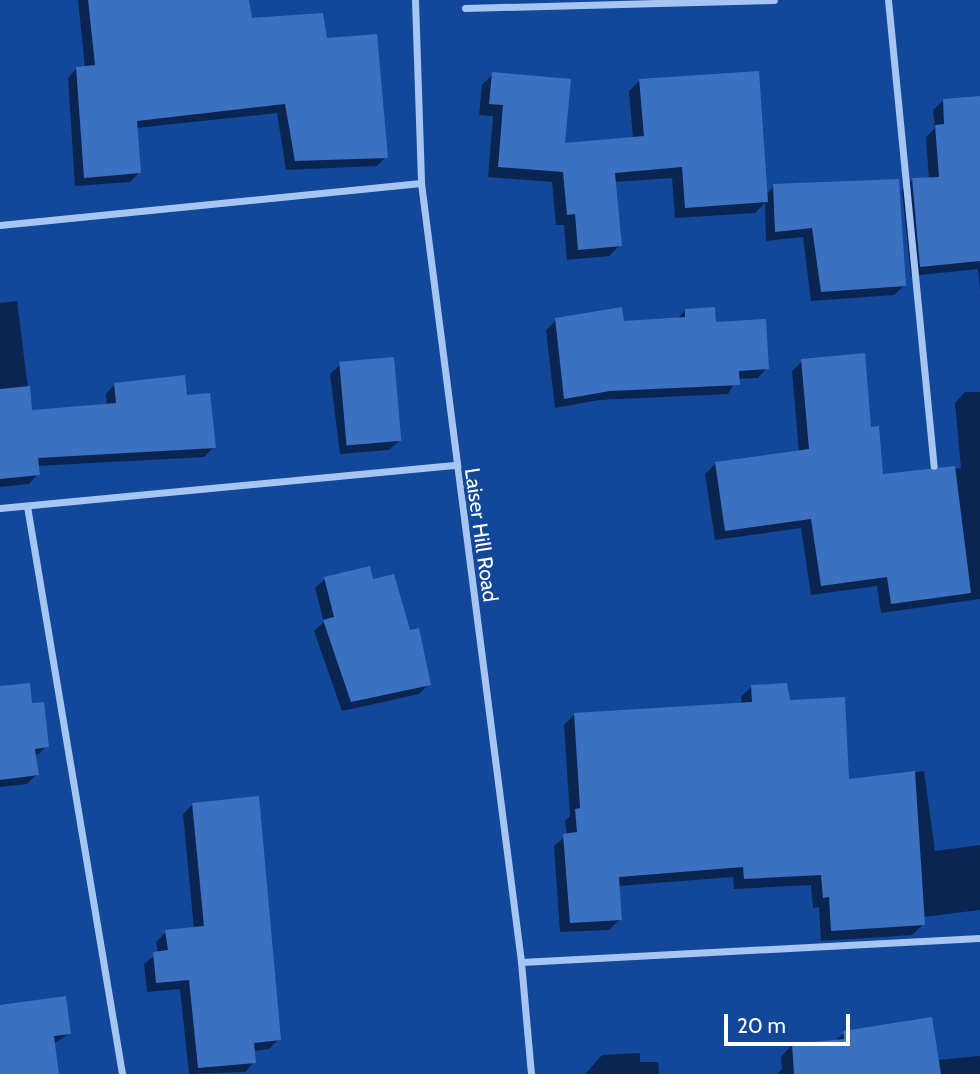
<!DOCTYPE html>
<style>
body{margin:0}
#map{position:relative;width:980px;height:1074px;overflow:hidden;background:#134799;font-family:Cabin,sans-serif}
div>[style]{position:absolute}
.shadow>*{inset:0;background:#0007}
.building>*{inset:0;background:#3c70c1;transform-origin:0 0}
.street>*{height:7px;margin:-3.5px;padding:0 3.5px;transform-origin:3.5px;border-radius:3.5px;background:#a6c5f3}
span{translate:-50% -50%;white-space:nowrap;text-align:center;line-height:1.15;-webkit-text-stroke:7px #134799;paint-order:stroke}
.street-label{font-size:21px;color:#fff}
.scale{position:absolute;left:724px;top:1014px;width:126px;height:32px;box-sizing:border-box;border:4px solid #fff;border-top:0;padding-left:9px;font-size:21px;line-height:24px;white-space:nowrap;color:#fff;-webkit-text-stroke:5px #134799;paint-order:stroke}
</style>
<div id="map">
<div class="shadow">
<div style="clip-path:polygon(78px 0,248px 0,250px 20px,325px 40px,386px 157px,377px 166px,286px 170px,277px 113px,136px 128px,139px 173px,130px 182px,75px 186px,68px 78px,77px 68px,85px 68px)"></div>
<div style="clip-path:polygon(493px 74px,563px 145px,633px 139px,629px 91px,640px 80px,766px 195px,774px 186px,904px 286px,894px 295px,811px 301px,803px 237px,766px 241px,765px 203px,755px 213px,675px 218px,672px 178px,614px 182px,620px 245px,609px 256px,567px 260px,564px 225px,556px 225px,552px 182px,488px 177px,493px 116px,479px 115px,482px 85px)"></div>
<div style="clip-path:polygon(980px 98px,980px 291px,978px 269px,911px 276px,902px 190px,912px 180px,929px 179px,926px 137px,935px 128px,933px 110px,944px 100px)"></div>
<div style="clip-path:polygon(17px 301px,31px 412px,107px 406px,106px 394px,115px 384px,185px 397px,214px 447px,204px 457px,37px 466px,38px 474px,29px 484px,0 487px,0 303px)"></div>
<div style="clip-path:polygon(685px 311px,767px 368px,758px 378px,737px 379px,728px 394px,599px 400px,555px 408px,546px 330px,556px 320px,623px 323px,677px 319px)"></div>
<div style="clip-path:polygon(802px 361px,870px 429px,882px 476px,961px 468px,955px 403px,965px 392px,980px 392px,980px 599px,881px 613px,877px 586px,811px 595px,801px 528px,715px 540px,705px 474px,715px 464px,799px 452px,792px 371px)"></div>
<div style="clip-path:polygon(340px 365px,399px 441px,389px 450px,340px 454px,330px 374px)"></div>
<div style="clip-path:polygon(325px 579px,372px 582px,429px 684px,419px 694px,342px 711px,314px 631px,324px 622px,315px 588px)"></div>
<div style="clip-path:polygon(752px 686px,788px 702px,847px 781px,924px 771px,935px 851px,980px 845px,980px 910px,923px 917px,923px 925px,912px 935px,821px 941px,819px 907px,813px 908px,811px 885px,734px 889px,733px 877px,618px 886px,620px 919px,609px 930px,560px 932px,554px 846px,567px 835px,565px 821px,570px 816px,564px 725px,575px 714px,742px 705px,741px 697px)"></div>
<div style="clip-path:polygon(0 688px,30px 705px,47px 746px,35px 757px,37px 774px,27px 784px,0 787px)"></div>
<div style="clip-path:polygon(193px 804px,279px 1039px,269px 1049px,253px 1051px,254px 1062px,245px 1072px,189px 1074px,180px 989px,147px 992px,144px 964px,158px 953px,156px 942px,166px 932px,194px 929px,183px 814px)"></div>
<div style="clip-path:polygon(0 1007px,69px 1034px,53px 1044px,56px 1074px,0 1074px)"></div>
<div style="clip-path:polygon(844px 1033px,937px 1060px,980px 1056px,980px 1074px,777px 1074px,782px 1069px,781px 1057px,792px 1045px,835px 1041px)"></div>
<div style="clip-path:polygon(640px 1053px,640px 1062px,658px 1062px,659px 1074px,585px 1074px,602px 1055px)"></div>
</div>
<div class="building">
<div style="clip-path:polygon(88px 0,249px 0,252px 18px,323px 13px,327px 38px,377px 34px,388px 158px,295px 161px,285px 104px,137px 121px,141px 173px,84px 178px,76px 67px,95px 65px)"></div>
<div style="clip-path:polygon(759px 71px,768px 202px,685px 208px,682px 167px,615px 173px,622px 246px,578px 250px,575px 214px,567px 215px,563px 172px,498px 167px,503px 105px,489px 104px,492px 72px,571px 79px,565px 143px,644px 136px,639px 79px)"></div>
<div style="clip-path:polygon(980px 96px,980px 261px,920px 267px,912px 178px,939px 177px,935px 125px,944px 124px,943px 99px)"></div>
<div style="clip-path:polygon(899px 179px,906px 286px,821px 292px,812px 228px,775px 232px,773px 184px)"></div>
<div style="clip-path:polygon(622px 307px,624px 321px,685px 317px,685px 309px,715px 307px,716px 322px,766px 319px,769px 369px,739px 371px,740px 385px,610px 391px,564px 399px,555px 318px)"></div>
<div style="clip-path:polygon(865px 353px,871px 427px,879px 426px,883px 474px,955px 466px,971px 593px,891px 604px,887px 577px,821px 586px,811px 519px,725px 531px,715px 462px,809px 449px,801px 359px)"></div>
<div style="left:394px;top:357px;width:84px;height:55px;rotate:85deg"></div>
<div style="clip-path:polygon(185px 375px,187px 395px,210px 393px,216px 448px,38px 458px,40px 475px,0 479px,0 389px,30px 386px,32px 410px,116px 403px,114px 383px)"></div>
<div style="clip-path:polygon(370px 566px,373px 579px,394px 574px,410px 630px,419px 628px,431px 685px,351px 702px,323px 620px,334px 617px,324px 577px)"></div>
<div style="clip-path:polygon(30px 683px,32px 703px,44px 702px,49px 747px,35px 749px,39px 775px,0 780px,0 686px)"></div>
<div style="clip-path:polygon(787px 683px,790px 700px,845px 697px,849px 779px,915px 771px,925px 925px,831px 931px,829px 897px,823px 898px,821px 875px,744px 879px,743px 867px,619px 877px,622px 920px,570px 923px,563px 834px,577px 832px,575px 809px,580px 808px,574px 713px,752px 702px,751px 685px)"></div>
<div style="clip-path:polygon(259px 796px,281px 1040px,254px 1043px,256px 1063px,198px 1068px,189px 980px,156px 983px,153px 952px,168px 950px,165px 930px,204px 926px,192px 803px)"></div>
<div style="clip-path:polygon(66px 996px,71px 1034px,54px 1036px,59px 1074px,0 1074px,0 1005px)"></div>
<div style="clip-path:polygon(932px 1017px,941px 1074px,794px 1074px,792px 1044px,844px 1039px,843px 1031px)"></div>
</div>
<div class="street">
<div style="left:415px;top:0;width:183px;rotate:88.1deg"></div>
<div style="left:421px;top:183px;width:785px;rotate:82.68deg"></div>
<div style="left:521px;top:962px;width:112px;rotate:84.9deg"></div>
<div style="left:888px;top:0;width:468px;rotate:84.4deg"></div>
<div style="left:465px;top:8px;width:309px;rotate:-1.5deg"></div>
<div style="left:0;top:225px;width:423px;rotate:-5.7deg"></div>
<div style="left:27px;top:506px;width:576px;rotate:80.5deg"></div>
<div style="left:0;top:508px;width:456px;rotate:-5.4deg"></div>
<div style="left:521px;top:962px;width:460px;rotate:-3deg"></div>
</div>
<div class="street-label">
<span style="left:481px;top:535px;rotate:82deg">Laiser Hill Road</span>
</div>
<div class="scale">20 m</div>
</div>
